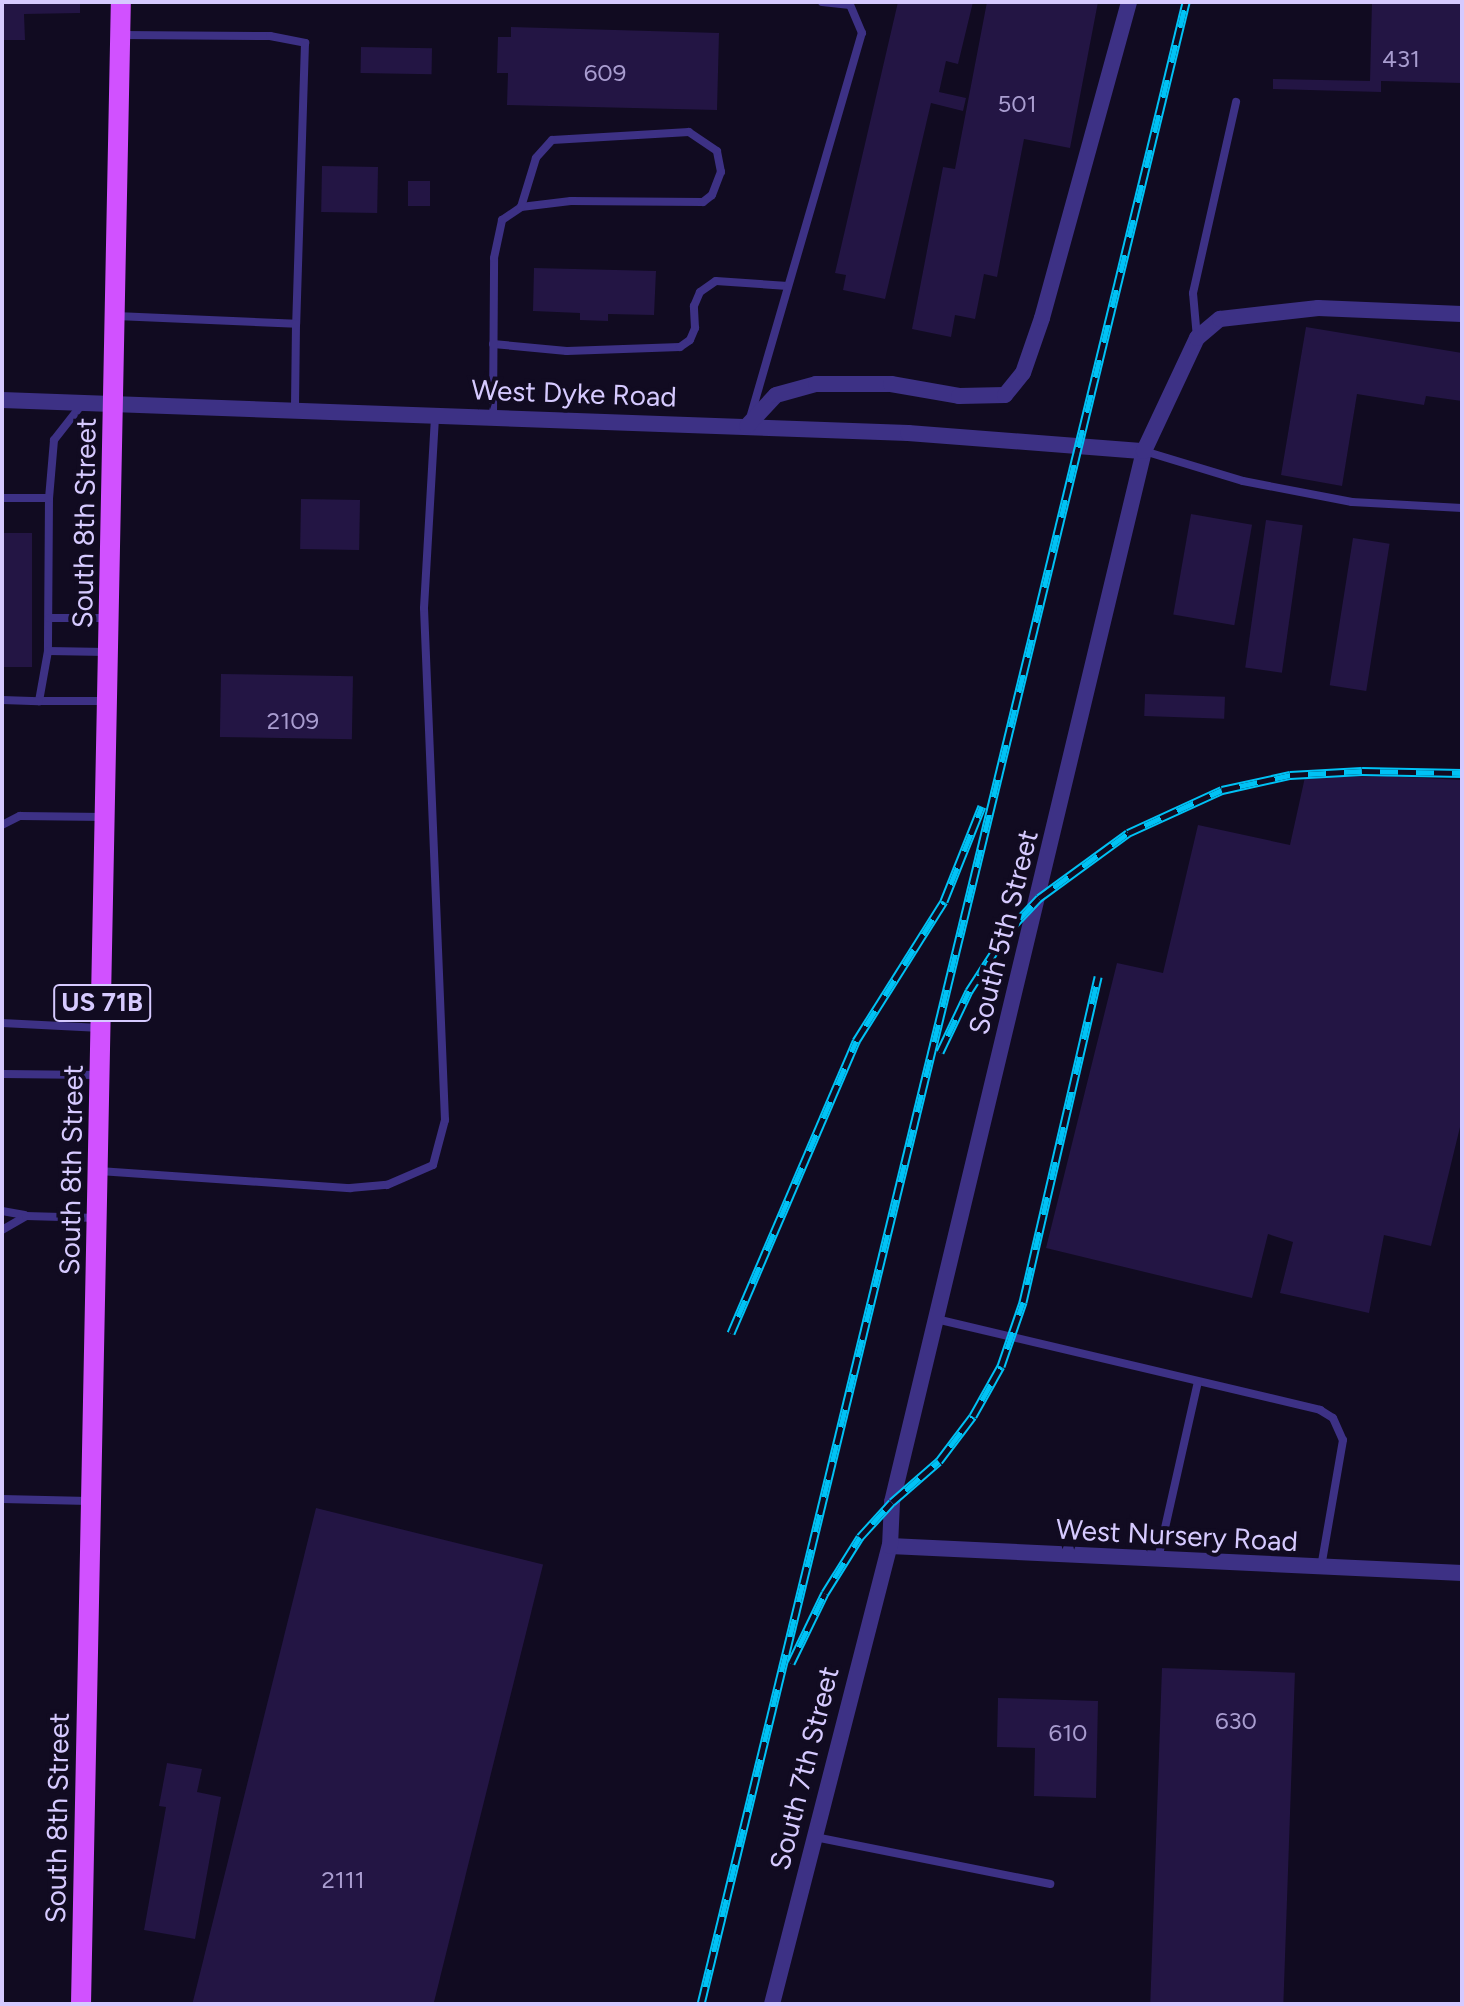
<!DOCTYPE html>
<style>
body{margin:0}
#map{position:relative;width:1464px;height:2006px;overflow:hidden;background:#110b21;font-family:Figtree,sans-serif}
div>[style]{position:absolute}
.building>*{inset:0;background:#231544;transform-origin:0 0}
.service>*{height:8px;margin:-4px;padding:0 4px;transform-origin:4px;border-radius:4px;background:#3d3185}
.minor>*{height:16px;margin:-8px;padding:0 8px;transform-origin:8px;border-radius:8px;background:#3d3185}
.primary>*{height:20px;margin:-10px;padding:0 10px;transform-origin:10px;border-radius:10px;background:#d151ff}
.rail>*{height:9px;margin-top:-4.5px;transform-origin:0;background:repeating-linear-gradient(90deg,#110b21 0 18px,#00c2f5 0 36px);box-sizing:border-box;border-block:2px solid #00c2f5}
span{translate:-50% -50%;white-space:nowrap;text-align:center;line-height:1.15;-webkit-text-stroke:8px #110b21;paint-order:stroke}
.number-label{font-size:24px;color:#a99dd0}
.number-label span{-webkit-text-stroke-width:0}
.shield-label span{padding:2px 6px;background:#110b21;border:2px solid;border-radius:6px;-webkit-text-stroke-width:0}
.shield-label{font-size:26px;color:#d6caff;font-weight:700}
.street-label{font-size:28px;color:#d6caff}
.frame{position:absolute;inset:0;border:4px solid #d6caff;pointer-events:none}
</style>
<div id="map">
<div class="building">
<div style="clip-path:polygon(2px 2px,80px 2px,80px 13px,24px 14px,25px 40px,2px 40px)"></div>
<div style="clip-path:polygon(898px 2px,973px 2px,958px 64px,946px 61px,939px 92px,966px 98px,963px 111px,931px 103px,885px 299px,843px 290px,846px 275px,835px 273px)"></div>
<div style="clip-path:polygon(987px 2px,1098px 2px,1070px 148px,1024px 139px,997px 277px,984px 274px,975px 319px,955px 315px,951px 337px,912px 329px,943px 167px,955px 169px)"></div>
<div style="clip-path:polygon(1372px 2px,1462px 2px,1462px 83px,1381px 81px,1381px 92px,1273px 89px,1273px 79px,1370px 81px)"></div>
<div style="clip-path:polygon(511px 27px,719px 33px,717px 110px,507px 105px,508px 73px,497px 73px,498px 37px,511px 37px)"></div>
<div style="left:361px;top:47px;width:71px;height:26px;rotate:1deg"></div>
<div style="left:322px;top:166px;width:56px;height:46px;rotate:1deg"></div>
<div style="left:408px;top:181px;width:22px;height:25px"></div>
<div style="clip-path:polygon(534px 268px,656px 271px,654px 315px,608px 314px,608px 321px,580px 320px,580px 313px,533px 311px)"></div>
<div style="clip-path:polygon(1306px 327px,1462px 353px,1462px 401px,1426px 396px,1424px 405px,1357px 394px,1342px 486px,1281px 475px)"></div>
<div style="left:301px;top:499px;width:59px;height:50px;rotate:1deg"></div>
<div style="left:1191px;top:514px;width:62px;height:102px;rotate:10deg"></div>
<div style="left:1266px;top:520px;width:37px;height:149px;rotate:8deg"></div>
<div style="left:2px;top:533px;width:30px;height:134px"></div>
<div style="left:1353px;top:538px;width:37px;height:149px;rotate:9deg"></div>
<div style="left:221px;top:674px;width:132px;height:63px;rotate:1deg"></div>
<div style="left:1145px;top:694px;width:80px;height:22px;rotate:2deg"></div>
<div style="clip-path:polygon(1387px 776px,1462px 780px,1462px 1119px,1431px 1246px,1384px 1235px,1369px 1313px,1280px 1293px,1293px 1242px,1268px 1234px,1252px 1298px,1046px 1248px,1117px 963px,1163px 973px,1198px 825px,1290px 845px,1305px 777px)"></div>
<div style="left:316px;top:1508px;width:234px;height:511px;rotate:14deg"></div>
<div style="left:1162px;top:1668px;width:133px;height:336px;rotate:2deg"></div>
<div style="clip-path:polygon(998px 1698px,1098px 1701px,1096px 1798px,1034px 1796px,1035px 1748px,997px 1747px)"></div>
<div style="clip-path:polygon(167px 1763px,202px 1769px,197px 1792px,221px 1797px,195px 1939px,144px 1930px,166px 1807px,159px 1806px)"></div>
</div>
<div class="service">
<div style="left:121px;top:35px;width:149px;rotate:0.4deg"></div>
<div style="left:270px;top:36px;width:36px;rotate:11deg"></div>
<div style="left:305px;top:43px;width:281px;rotate:91.8deg"></div>
<div style="left:116px;top:316px;width:180px;rotate:2.5deg"></div>
<div style="left:296px;top:324px;width:84px;rotate:90.7deg"></div>
<div style="left:1197px;top:338px;width:45px;rotate:-95.1deg"></div>
<div style="left:1193px;top:293px;width:196px;rotate:-77.3deg"></div>
<div style="left:493px;top:344px;width:74px;rotate:5.4deg"></div>
<div style="left:567px;top:351px;width:113px;rotate:-2deg"></div>
<div style="left:680px;top:347px;width:12px;rotate:-35deg"></div>
<div style="left:690px;top:340px;width:13px;rotate:-67deg"></div>
<div style="left:695px;top:328px;width:22px;rotate:-93deg"></div>
<div style="left:694px;top:306px;width:15px;rotate:-67deg"></div>
<div style="left:700px;top:292px;width:19px;rotate:-35deg"></div>
<div style="left:716px;top:281px;width:72px;rotate:4deg"></div>
<div style="left:83px;top:403px;width:47px;rotate:128.1deg"></div>
<div style="left:54px;top:440px;width:58px;rotate:94.9deg"></div>
<div style="left:49px;top:498px;width:153px;rotate:90.4deg"></div>
<div style="left:48px;top:651px;width:51px;rotate:100.2deg"></div>
<div style="left:39px;top:701px;width:66px"></div>
<div style="left:493px;top:416px;width:158px;rotate:-89.6deg"></div>
<div style="left:494px;top:258px;width:39px;rotate:-78deg"></div>
<div style="left:502px;top:220px;width:23px;rotate:-34deg"></div>
<div style="left:521px;top:207px;width:50px;rotate:-6.8deg"></div>
<div style="left:571px;top:201px;width:132px;rotate:0.4deg"></div>
<div style="left:703px;top:202px;width:11px;rotate:-38deg"></div>
<div style="left:712px;top:195px;width:25px;rotate:-69deg"></div>
<div style="left:721px;top:172px;width:21px;rotate:-101deg"></div>
<div style="left:717px;top:151px;width:34px;rotate:-146deg"></div>
<div style="left:689px;top:132px;width:137px;rotate:176.7deg"></div>
<div style="left:552px;top:140px;width:24px;rotate:132deg"></div>
<div style="left:536px;top:158px;width:51px;rotate:107deg"></div>
<div style="left:750px;top:418px;width:401px;rotate:-73.8deg"></div>
<div style="left:862px;top:33px;width:30px;rotate:-113deg"></div>
<div style="left:850px;top:5px;width:28px;rotate:-174deg"></div>
<div style="left:1144px;top:451px;width:103px;rotate:16.9deg"></div>
<div style="left:1243px;top:481px;width:111px;rotate:10.9deg"></div>
<div style="left:1352px;top:502px;width:110px;rotate:3.1deg"></div>
<div style="left:2px;top:498px;width:47px"></div>
<div style="left:49px;top:618px;width:59px"></div>
<div style="left:48px;top:651px;width:59px;rotate:1deg"></div>
<div style="left:2px;top:700px;width:37px;rotate:2deg"></div>
<div style="left:2px;top:825px;width:20px;rotate:-27deg"></div>
<div style="left:20px;top:816px;width:85px;rotate:0.7deg"></div>
<div style="left:2px;top:1023px;width:99px;rotate:2.9deg"></div>
<div style="left:2px;top:1074px;width:95px;rotate:0.6deg"></div>
<div style="left:99px;top:1171px;width:252px;rotate:3.9deg"></div>
<div style="left:350px;top:1188px;width:37px;rotate:-5deg"></div>
<div style="left:387px;top:1185px;width:50px;rotate:-23.5deg"></div>
<div style="left:433px;top:1165px;width:47px;rotate:-75.1deg"></div>
<div style="left:445px;top:1120px;width:512px;rotate:-92.35deg"></div>
<div style="left:424px;top:608px;width:193px;rotate:-86.7deg"></div>
<div style="left:2px;top:1211px;width:23px;rotate:10deg"></div>
<div style="left:2px;top:1230px;width:28px;rotate:-30deg"></div>
<div style="left:26px;top:1216px;width:71px;rotate:1.6deg"></div>
<div style="left:936px;top:1319px;width:395px;rotate:13.3deg"></div>
<div style="left:1320px;top:1410px;width:15px;rotate:32deg"></div>
<div style="left:1333px;top:1418px;width:24px;rotate:66deg"></div>
<div style="left:1343px;top:1440px;width:129px;rotate:99.8deg"></div>
<div style="left:2px;top:1499px;width:87px;rotate:1.3deg"></div>
<div style="left:1158px;top:1559px;width:181px;rotate:-77.3deg"></div>
<div style="left:815px;top:1837px;width:240px;rotate:11.3deg"></div>
</div>
<div class="minor">
<div style="left:2px;top:400px;width:907px;rotate:2.09deg"></div>
<div style="left:908px;top:433px;width:237px;rotate:4.4deg"></div>
<div style="left:747px;top:426px;width:42px;rotate:-46.9deg"></div>
<div style="left:776px;top:395px;width:41px;rotate:-15.4deg"></div>
<div style="left:816px;top:384px;width:75px"></div>
<div style="left:891px;top:384px;width:69px;rotate:10deg"></div>
<div style="left:959px;top:396px;width:46px;rotate:-1.2deg"></div>
<div style="left:1005px;top:395px;width:28px;rotate:-51deg"></div>
<div style="left:1023px;top:373px;width:58px;rotate:-70.9deg"></div>
<div style="left:1042px;top:318px;width:328px;rotate:-74.6deg"></div>
<div style="left:890px;top:1546px;width:573px;rotate:2.7deg"></div>
<div style="left:772px;top:2004px;width:473px;rotate:-75.6deg"></div>
<div style="left:890px;top:1546px;width:44px;rotate:-87.4deg"></div>
<div style="left:892px;top:1502px;width:1081px;rotate:-76.52deg"></div>
<div style="left:1144px;top:451px;width:125px;rotate:-64.9deg"></div>
<div style="left:1197px;top:338px;width:30px;rotate:-40deg"></div>
<div style="left:1220px;top:319px;width:99px;rotate:-6.4deg"></div>
<div style="left:1318px;top:308px;width:144px;rotate:2.4deg"></div>
</div>
<div class="primary">
<div style="left:81px;top:2004px;width:2002px;rotate:-88.86deg"></div>
</div>
<div class="rail">
<div style="left:940px;top:1052px;width:68px;rotate:-64.6deg"></div>
<div style="left:969px;top:991px;width:70px;rotate:-57.2deg"></div>
<div style="left:1007px;top:932px;width:47px;rotate:-46.7deg"></div>
<div style="left:1039px;top:898px;width:110px;rotate:-36.1deg"></div>
<div style="left:1128px;top:833px;width:103px;rotate:-24.6deg"></div>
<div style="left:1222px;top:790px;width:70px;rotate:-12.4deg"></div>
<div style="left:1290px;top:775px;width:72px;rotate:-3.2deg"></div>
<div style="left:1362px;top:771px;width:100px;rotate:1.1deg"></div>
<div style="left:731px;top:1333px;width:318px;rotate:-66.8deg"></div>
<div style="left:856px;top:1041px;width:165px;rotate:-57.8deg"></div>
<div style="left:944px;top:901px;width:102px;rotate:-68.2deg"></div>
<div style="left:791px;top:1663px;width:78px;rotate:-64.1deg"></div>
<div style="left:825px;top:1593px;width:66px;rotate:-58deg"></div>
<div style="left:860px;top:1537px;width:47px;rotate:-47.6deg"></div>
<div style="left:892px;top:1502px;width:62px;rotate:-41.1deg"></div>
<div style="left:939px;top:1461px;width:56px;rotate:-52.9deg"></div>
<div style="left:973px;top:1416px;width:57px;rotate:-60.8deg"></div>
<div style="left:1001px;top:1366px;width:68px;rotate:-71deg"></div>
<div style="left:1023px;top:1302px;width:334px;rotate:-77deg"></div>
<div style="left:701px;top:2004px;width:2060px;rotate:-76.38deg"></div>
</div>
<div class="number-label">
<span style="left:1401px;top:59px">431</span>
<span style="left:605px;top:73px">609</span>
<span style="left:1017px;top:104px">501</span>
<span style="left:293px;top:721px">2109</span>
<span style="left:1236px;top:1721px">630</span>
<span style="left:1068px;top:1733px">610</span>
<span style="left:343px;top:1880px">2111</span>
</div>
<div class="shield-label">
<span style="left:102px;top:1003px">US 71B</span>
</div>
<div class="street-label">
<span style="left:574px;top:393px;rotate:2deg">West Dyke Road</span>
<span style="left:84px;top:523px;rotate:-89deg">South 8th Street</span>
<span style="left:1003px;top:932px;rotate:-76deg">South 5th Street</span>
<span style="left:71px;top:1170px;rotate:-89deg">South 8th Street</span>
<span style="left:1177px;top:1535px;rotate:3deg">West Nursery Road</span>
<span style="left:804px;top:1768px;rotate:-76deg">South 7th Street</span>
<span style="left:57px;top:1818px;rotate:-89deg">South 8th Street</span>
</div>
<div class="frame"></div>
</div>
